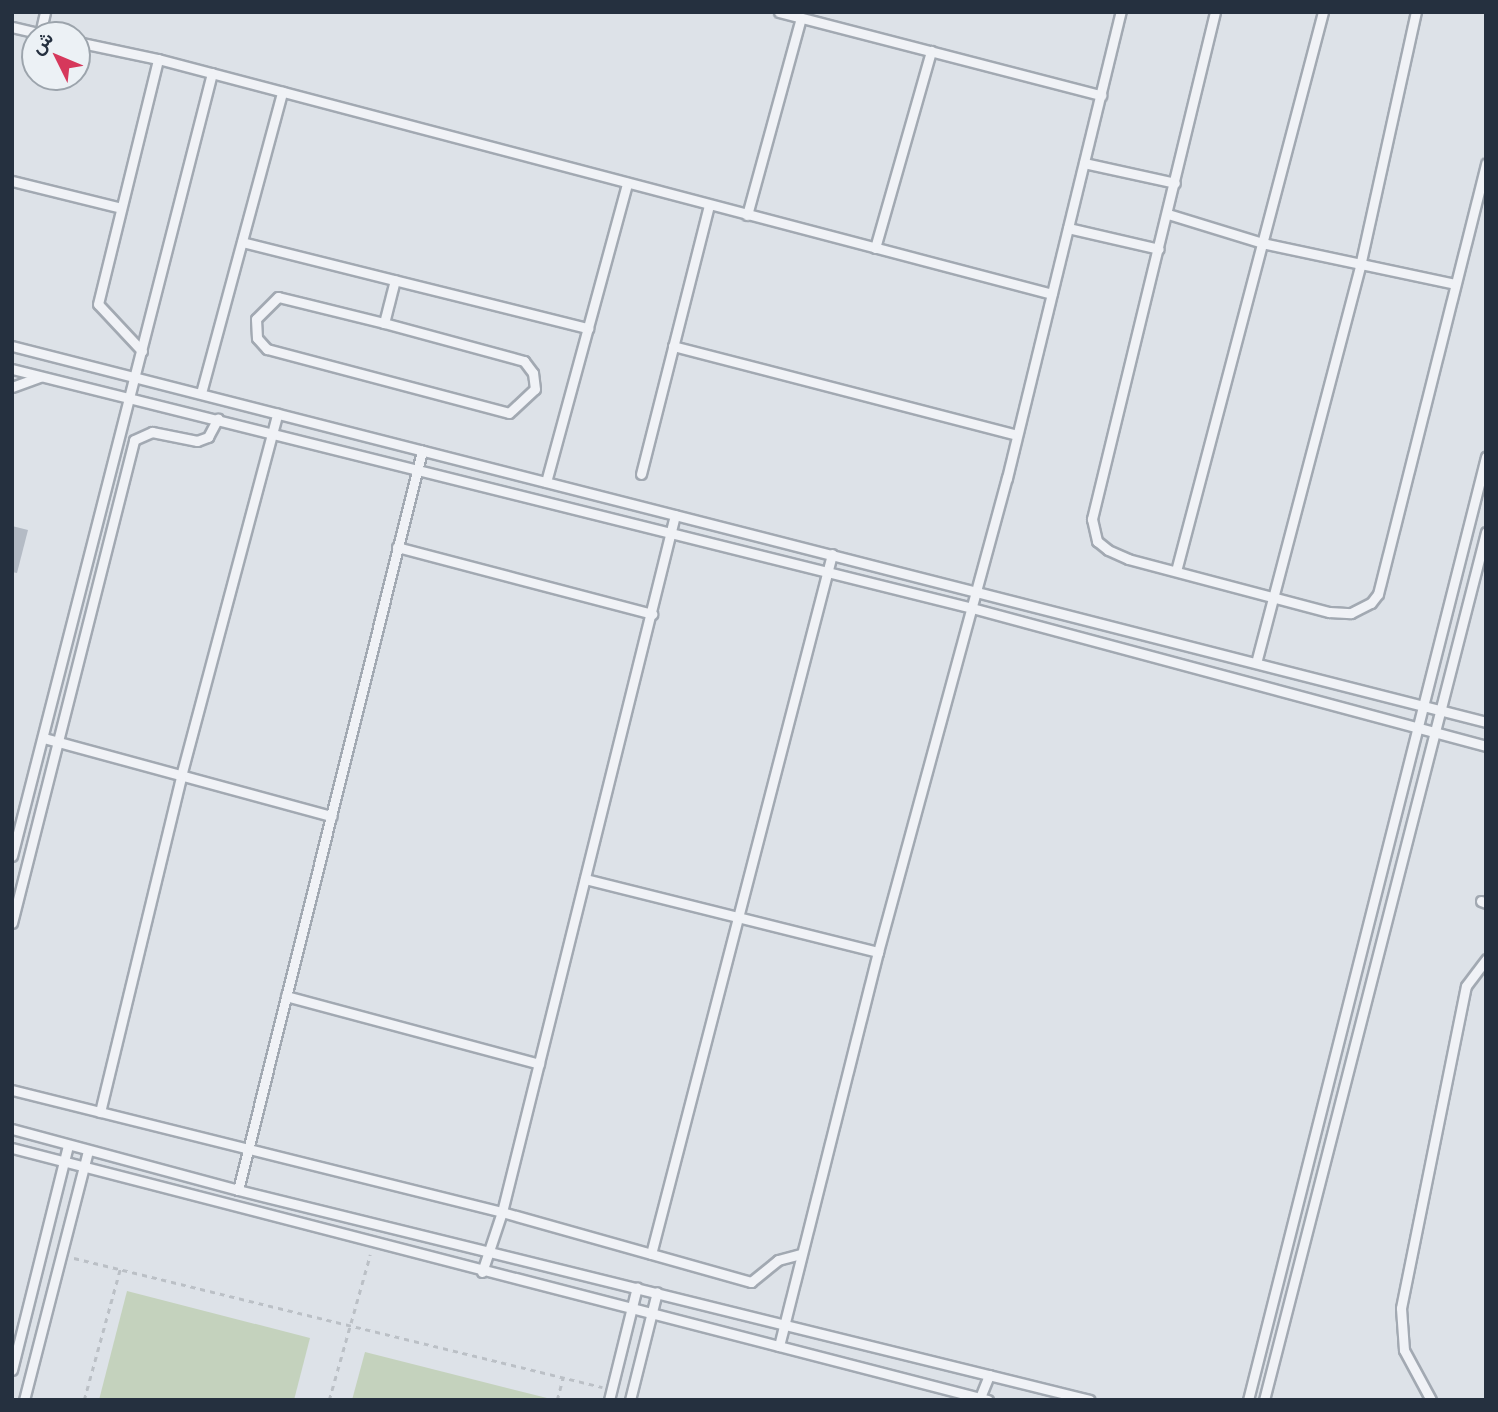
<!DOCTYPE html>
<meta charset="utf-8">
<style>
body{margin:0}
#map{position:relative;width:1498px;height:1412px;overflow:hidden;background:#dde2e8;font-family:Poppins,Vazirmatn,sans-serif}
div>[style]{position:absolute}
.green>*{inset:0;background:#c4d2bd}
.building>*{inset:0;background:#b4bbc5}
.path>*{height:2.5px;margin-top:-1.25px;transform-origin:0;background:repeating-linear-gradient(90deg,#bbc0c6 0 5px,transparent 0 10px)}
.roads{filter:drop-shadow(2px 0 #a2a9b2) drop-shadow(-2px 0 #a2a9b2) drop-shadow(0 2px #a2a9b2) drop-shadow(0 -2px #a2a9b2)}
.service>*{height:9px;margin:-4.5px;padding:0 4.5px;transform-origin:4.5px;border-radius:4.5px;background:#f0f2f6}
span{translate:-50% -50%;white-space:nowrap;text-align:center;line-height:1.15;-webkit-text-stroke:7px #ecf1f5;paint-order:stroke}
.frame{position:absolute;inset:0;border:14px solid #25303f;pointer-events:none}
.north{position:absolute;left:21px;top:21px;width:70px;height:70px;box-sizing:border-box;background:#ecf1f5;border:2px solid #9ca4ac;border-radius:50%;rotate:313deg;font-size:19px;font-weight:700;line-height:28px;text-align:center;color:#25303f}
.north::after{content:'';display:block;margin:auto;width:24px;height:32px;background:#d6385b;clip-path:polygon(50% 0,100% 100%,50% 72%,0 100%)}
</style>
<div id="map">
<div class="green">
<div style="clip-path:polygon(127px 1291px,310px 1338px,294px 1400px,99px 1400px)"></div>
<div style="clip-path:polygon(365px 1352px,547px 1398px,352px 1400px)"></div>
</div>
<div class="building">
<div style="clip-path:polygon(12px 526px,28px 530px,17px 573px,12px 572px)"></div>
</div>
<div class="path">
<div style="left:74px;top:1258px;width:544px;rotate:13.73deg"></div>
<div style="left:84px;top:1400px;width:136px;rotate:-74.6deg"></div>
<div style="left:329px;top:1400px;width:151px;rotate:-74.2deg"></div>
<div style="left:557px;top:1400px;width:24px;rotate:-75deg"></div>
</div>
<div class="roads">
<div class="service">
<div style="left:779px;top:12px;width:333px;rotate:14.5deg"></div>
<div style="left:1215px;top:12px;width:522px;rotate:103.64deg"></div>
<div style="left:1092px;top:519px;width:23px;rotate:77deg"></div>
<div style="left:1097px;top:541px;width:14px;rotate:39deg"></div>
<div style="left:1108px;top:550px;width:22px;rotate:24deg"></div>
<div style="left:1128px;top:559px;width:208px;rotate:14.8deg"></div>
<div style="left:1329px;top:612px;width:22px;rotate:3deg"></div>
<div style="left:1351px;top:613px;width:22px;rotate:-27deg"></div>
<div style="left:1371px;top:603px;width:11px;rotate:-52deg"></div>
<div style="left:1378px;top:594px;width:444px;rotate:-75.9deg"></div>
<div style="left:12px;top:27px;width:35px;rotate:13deg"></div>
<div style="left:40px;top:34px;width:23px;rotate:-77deg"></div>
<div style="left:77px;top:42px;width:83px;rotate:11.9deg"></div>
<div style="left:158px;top:59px;width:924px;rotate:14.73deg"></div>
<div style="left:1084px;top:163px;width:93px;rotate:12.4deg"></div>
<div style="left:12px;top:181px;width:112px;rotate:13.9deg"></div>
<div style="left:1168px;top:214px;width:98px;rotate:17.1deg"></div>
<div style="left:1262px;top:243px;width:197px;rotate:12deg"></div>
<div style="left:747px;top:215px;width:204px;rotate:-74.7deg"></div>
<div style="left:1068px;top:228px;width:93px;rotate:13deg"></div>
<div style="left:242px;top:242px;width:357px;rotate:14deg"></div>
<div style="left:875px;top:248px;width:205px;rotate:-74.1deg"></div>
<div style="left:384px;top:323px;width:109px;rotate:-166.2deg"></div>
<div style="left:278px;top:297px;width:31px;rotate:135deg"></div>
<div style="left:256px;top:319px;width:19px;rotate:87deg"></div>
<div style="left:257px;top:338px;width:15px;rotate:48deg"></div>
<div style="left:267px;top:349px;width:250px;rotate:14.8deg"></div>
<div style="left:509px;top:413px;width:35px;rotate:-43deg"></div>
<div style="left:535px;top:389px;width:16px;rotate:-97deg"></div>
<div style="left:533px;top:373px;width:15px;rotate:-127deg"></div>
<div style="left:524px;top:361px;width:145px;rotate:-164.8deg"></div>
<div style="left:384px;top:323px;width:44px;rotate:-75.7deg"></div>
<div style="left:12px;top:346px;width:1521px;rotate:14.31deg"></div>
<div style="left:673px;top:346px;width:355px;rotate:14.5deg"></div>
<div style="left:142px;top:351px;width:64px;rotate:-133.1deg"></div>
<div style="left:98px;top:304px;width:252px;rotate:-76.2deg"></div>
<div style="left:12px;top:369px;width:989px;rotate:13.98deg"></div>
<div style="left:972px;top:608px;width:532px;rotate:15.03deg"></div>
<div style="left:12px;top:387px;width:30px;rotate:-20deg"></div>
<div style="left:201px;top:393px;width:312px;rotate:-74.9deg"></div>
<div style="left:641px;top:474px;width:277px;rotate:-75.8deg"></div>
<div style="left:546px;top:482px;width:310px;rotate:-74.8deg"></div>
<div style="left:397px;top:547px;width:264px;rotate:14.7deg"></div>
<div style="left:1176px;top:571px;width:578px;rotate:-75.27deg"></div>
<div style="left:1256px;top:663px;width:410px;rotate:-75.3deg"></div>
<div style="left:1360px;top:266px;width:260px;rotate:-77.6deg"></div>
<div style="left:44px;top:738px;width:298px;rotate:15.2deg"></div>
<div style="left:12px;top:856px;width:808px;rotate:-75.67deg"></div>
<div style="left:585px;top:879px;width:302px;rotate:14deg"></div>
<div style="left:1481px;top:901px;width:5px;rotate:22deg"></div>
<div style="left:12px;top:923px;width:498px;rotate:-75.8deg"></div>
<div style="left:134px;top:440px;width:20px;rotate:-24deg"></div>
<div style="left:152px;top:432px;width:46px;rotate:11.3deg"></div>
<div style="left:197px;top:441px;width:12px;rotate:-20deg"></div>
<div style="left:208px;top:437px;width:21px;rotate:-62deg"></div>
<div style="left:286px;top:996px;width:262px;rotate:15deg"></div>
<div style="left:12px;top:1090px;width:505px;rotate:13.98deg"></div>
<div style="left:502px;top:1212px;width:259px;rotate:15.7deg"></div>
<div style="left:751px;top:1282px;width:35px;rotate:-39deg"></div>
<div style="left:778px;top:1260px;width:24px;rotate:-15deg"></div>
<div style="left:100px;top:1112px;width:346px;rotate:-76.4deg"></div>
<div style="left:181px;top:776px;width:375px;rotate:-75.1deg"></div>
<div style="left:12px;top:1129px;width:234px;rotate:15.1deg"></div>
<div style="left:238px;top:1190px;width:877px;rotate:13.85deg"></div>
<div style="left:12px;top:1148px;width:1008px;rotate:14.48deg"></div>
<div style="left:238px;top:1190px;width:762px;rotate:-76.02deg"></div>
<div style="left:651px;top:1254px;width:723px;rotate:-75.5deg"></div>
<div style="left:482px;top:1272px;width:63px;rotate:-71.6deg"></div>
<div style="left:502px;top:1212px;width:718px;rotate:-76.06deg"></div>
<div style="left:779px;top:1346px;width:406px;rotate:-75.9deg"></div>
<div style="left:878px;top:952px;width:491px;rotate:-74.8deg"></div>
<div style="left:1007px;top:478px;width:480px;rotate:-76.3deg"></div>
<div style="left:12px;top:1370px;width:232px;rotate:-76deg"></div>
<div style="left:24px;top:1400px;width:257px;rotate:-75.6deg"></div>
<div style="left:609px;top:1400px;width:116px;rotate:-76.1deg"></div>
<div style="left:630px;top:1400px;width:111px;rotate:-76deg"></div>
<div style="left:979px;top:1400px;width:27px;rotate:-68deg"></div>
<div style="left:1248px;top:1400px;width:973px;rotate:-75.84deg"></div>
<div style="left:1264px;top:1400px;width:896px;rotate:-75.65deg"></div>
<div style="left:1431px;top:1400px;width:57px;rotate:-118.4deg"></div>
<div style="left:1404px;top:1350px;width:42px;rotate:-94.1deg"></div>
<div style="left:1401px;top:1308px;width:328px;rotate:-78.6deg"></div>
<div style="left:1466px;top:986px;width:34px;rotate:-53deg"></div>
</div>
</div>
<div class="frame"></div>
<div class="north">ش</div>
</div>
